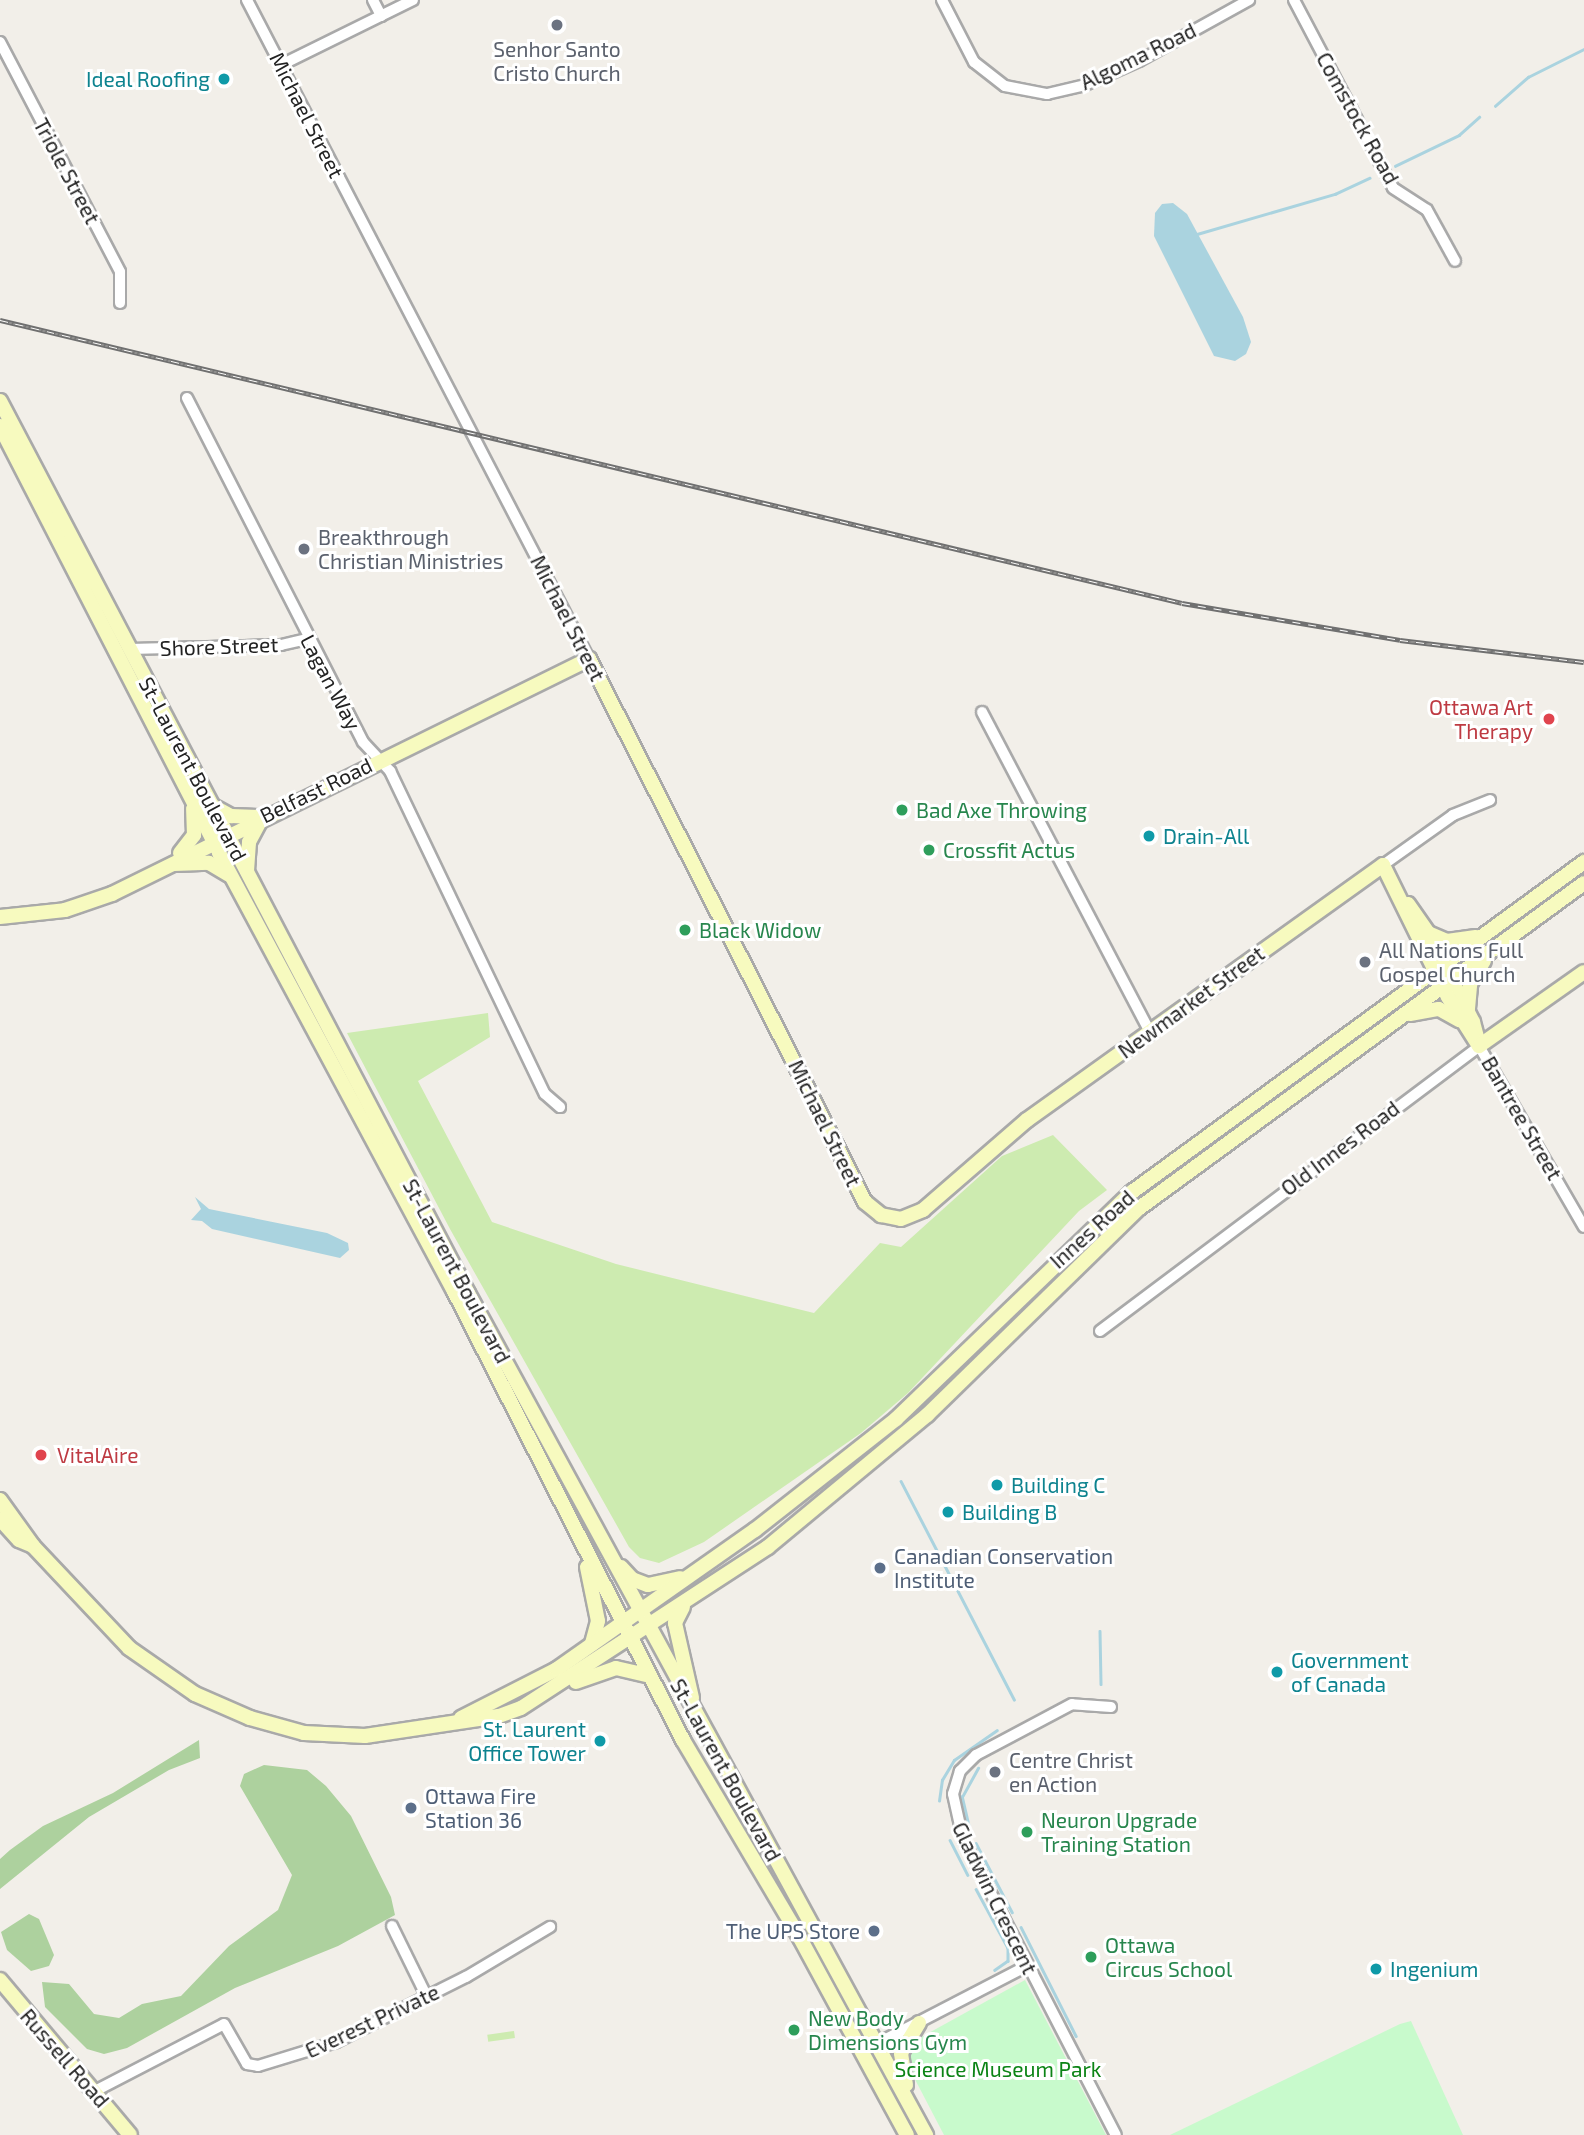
<!DOCTYPE html>
<style>
body{margin:0}
#map{position:relative;width:1584px;height:2135px;overflow:hidden;background:#f2efe9;font-family:"Exo 2",sans-serif}
div>[style]{position:absolute}
.grass>*{inset:0;background:#cdebb0;transform-origin:0 0}
.forest>*{inset:0;background:#add19e}
.park>*{inset:0;background:#c8facc}
.water>*{inset:0;background:#aad3df}
.stream>*{height:2.5px;margin:-1.25px;padding:0 1.25px;transform-origin:1.25px;border-radius:1.25px;background:#aad3df}
.roads{filter:drop-shadow(2px 0 #a9a9a9) drop-shadow(-2px 0 #a9a9a9) drop-shadow(0 2px #a9a9a9) drop-shadow(0 -2px #a9a9a9)}
.street>*{height:10px;margin:-5px;padding:0 5px;transform-origin:5px;border-radius:5px;background:#fff}
.secondary>*{height:14px;margin:-7px;padding:0 7px;transform-origin:7px;border-radius:7px;background:#f7fabf}
.rail>*{height:5px;margin-top:-2.5px;transform-origin:0;background:repeating-linear-gradient(90deg,#fff 0 8px,#707070 0 16px);box-sizing:border-box;border-block:2px solid #707070}
.dots>*{width:19px;height:19px;translate:-50% -50%;box-sizing:border-box;border:4px solid #fff;border-radius:50%}
span{translate:-50% -50%;white-space:nowrap;text-align:center;line-height:1.15;-webkit-text-stroke:6px #fff;paint-order:stroke}
.worship-label{font-size:21px;color:#5b616d}
.left{translate:0 -50%;text-align:left}
.street-label{font-size:21px;color:#222}
.culture-label{font-size:21px;color:#0d838f}
.right{translate:-100% -50%;text-align:right}
.health-label{font-size:21px;color:#be3a42}
.leisure-label{font-size:21px;color:#27864d}
.service-label{font-size:21px;color:#4e5e75}
.park-label{font-size:21px;color:#0c8416}
</style>
<div id="map">
<div class="grass">
<div style="clip-path:polygon(488px 1013px,490px 1037px,418px 1081px,492px 1222px,616px 1264px,814px 1313px,880px 1243px,901px 1247px,1002px 1156px,1053px 1135px,1107px 1190px,1079px 1211px,908px 1393px,861px 1433px,704px 1542px,659px 1563px,640px 1558px,629px 1547px,450px 1229px,347px 1033px)"></div>
<div style="left:514px;top:2031px;width:7px;height:27px;rotate:82deg"></div>
</div>
<div class="forest">
<div style="clip-path:polygon(199px 1740px,200px 1758px,169px 1770px,89px 1817px,0 1889px,0 1859px,10px 1850px,43px 1826px,113px 1793px)"></div>
<div style="clip-path:polygon(264px 1765px,307px 1770px,326px 1786px,351px 1816px,391px 1897px,395px 1915px,338px 1946px,235px 1988px,127px 2048px,104px 2054px,87px 2049px,45px 2007px,42px 1982px,69px 1984px,94px 2014px,119px 2018px,142px 2004px,181px 1996px,229px 1946px,278px 1910px,292px 1875px,240px 1786px,244px 1774px)"></div>
<div style="clip-path:polygon(29px 1914px,39px 1919px,54px 1955px,49px 1966px,31px 1971px,7px 1950px,1px 1932px)"></div>
</div>
<div class="park">
<div style="clip-path:polygon(1025px 1980px,1106px 2135px,944px 2135px,908px 2066px,908px 2053px,916px 2040px)"></div>
<div style="clip-path:polygon(1411px 2021px,1463px 2135px,1170px 2135px,1400px 2024px)"></div>
</div>
<div class="water">
<div style="clip-path:polygon(1173px 203px,1187px 214px,1243px 317px,1251px 342px,1246px 354px,1235px 361px,1214px 356px,1154px 236px,1155px 213px,1162px 204px)"></div>
<div style="clip-path:polygon(195px 1197px,209px 1209px,327px 1233px,348px 1243px,349px 1250px,340px 1258px,212px 1229px,202px 1221px,191px 1220px,201px 1209px)"></div>
</div>
<div class="stream">
<div style="left:1495px;top:106px;width:44px;rotate:-41.3deg"></div>
<div style="left:1528px;top:77px;width:63px;rotate:-26.6deg"></div>
<div style="left:1395px;top:166px;width:71px;rotate:-25.8deg"></div>
<div style="left:1459px;top:135px;width:27px;rotate:-42deg"></div>
<div style="left:1197px;top:234px;width:144px;rotate:-16.2deg"></div>
<div style="left:1335px;top:194px;width:38px;rotate:-25deg"></div>
<div style="left:901px;top:1481px;width:246px;rotate:62.6deg"></div>
<div style="left:1100px;top:1631px;width:53px;rotate:88.9deg"></div>
<div style="left:939px;top:1801px;width:21px;rotate:-82deg"></div>
<div style="left:942px;top:1780px;width:23px;rotate:-59deg"></div>
<div style="left:954px;top:1760px;width:52px;rotate:-34.9deg"></div>
<div style="left:969px;top:1828px;width:32px;rotate:-103deg"></div>
<div style="left:962px;top:1797px;width:33px;rotate:-61deg"></div>
<div style="left:950px;top:1840px;width:39px;rotate:63deg"></div>
<div style="left:976px;top:1843px;width:78px;rotate:62.4deg"></div>
<div style="left:976px;top:1889px;width:67px;rotate:61.5deg"></div>
<div style="left:1008px;top:1948px;width:13px;rotate:90deg"></div>
<div style="left:1008px;top:1961px;width:16px;rotate:145deg"></div>
<div style="left:1021px;top:1927px;width:122px;rotate:63.2deg"></div>
</div>
<div class="roads">
<div class="street">
<div style="left:247px;top:0;width:742px;rotate:62.57deg"></div>
<div style="left:373px;top:0;width:18px;rotate:63deg"></div>
<div style="left:942px;top:0;width:70px;rotate:62.7deg"></div>
<div style="left:974px;top:62px;width:39px;rotate:38deg"></div>
<div style="left:1005px;top:86px;width:43px;rotate:10.8deg"></div>
<div style="left:1047px;top:94px;width:39px;rotate:-13deg"></div>
<div style="left:1085px;top:85px;width:59px;rotate:-24deg"></div>
<div style="left:1139px;top:61px;width:126px;rotate:-29deg"></div>
<div style="left:1294px;top:0;width:212px;rotate:62.2deg"></div>
<div style="left:1393px;top:188px;width:40px;rotate:32.9deg"></div>
<div style="left:1427px;top:210px;width:58px;rotate:61.2deg"></div>
<div style="left:0;top:42px;width:259px;rotate:62.4deg"></div>
<div style="left:120px;top:272px;width:31px;rotate:90deg"></div>
<div style="left:281px;top:65px;width:147px;rotate:-26.2deg"></div>
<div style="left:187px;top:398px;width:386px;rotate:62.9deg"></div>
<div style="left:363px;top:742px;width:40px;rotate:47deg"></div>
<div style="left:390px;top:771px;width:358px;rotate:64.4deg"></div>
<div style="left:545px;top:1094px;width:20px;rotate:41deg"></div>
<div style="left:130px;top:649px;width:151px;rotate:-1.5deg"></div>
<div style="left:281px;top:645px;width:27px;rotate:-13deg"></div>
<div style="left:982px;top:712px;width:361px;rotate:62.3deg"></div>
<div style="left:1383px;top:865px;width:86px;rotate:-35.5deg"></div>
<div style="left:1453px;top:815px;width:40px;rotate:-22deg"></div>
<div style="left:1100px;top:1331px;width:474px;rotate:-36.9deg"></div>
<div style="left:1479px;top:1046px;width:209px;rotate:59.9deg"></div>
<div style="left:1111px;top:1707px;width:39px;rotate:-176deg"></div>
<div style="left:1072px;top:1704px;width:109px;rotate:152deg"></div>
<div style="left:976px;top:1755px;width:23px;rotate:135deg"></div>
<div style="left:960px;top:1771px;width:24px;rotate:107deg"></div>
<div style="left:953px;top:1794px;width:46px;rotate:77.5deg"></div>
<div style="left:963px;top:1839px;width:333px;rotate:62.7deg"></div>
<div style="left:392px;top:1926px;width:79px;rotate:63.8deg"></div>
<div style="left:863px;top:2051px;width:185px;rotate:-27.4deg"></div>
<div style="left:95px;top:2091px;width:145px;rotate:-27.4deg"></div>
<div style="left:224px;top:2024px;width:46px;rotate:60.1deg"></div>
<div style="left:247px;top:2064px;width:11px;rotate:10deg"></div>
<div style="left:258px;top:2066px;width:82px;rotate:-17.1deg"></div>
<div style="left:336px;top:2042px;width:145px;rotate:-26.6deg"></div>
<div style="left:466px;top:1977px;width:98px;rotate:-30.8deg"></div>
</div>
<div class="secondary">
<div style="left:0;top:401px;width:1007px;rotate:62.32deg"></div>
<div style="left:468px;top:1293px;width:959px;rotate:61.46deg"></div>
<div style="left:0;top:426px;width:480px;rotate:62.8deg"></div>
<div style="left:219px;top:853px;width:497px;rotate:61.8deg"></div>
<div style="left:454px;top:1291px;width:504px;rotate:62.98deg"></div>
<div style="left:683px;top:1740px;width:230px;rotate:59.4deg"></div>
<div style="left:800px;top:1938px;width:224px;rotate:61.5deg"></div>
<div style="left:211px;top:805px;width:23px;rotate:29deg"></div>
<div style="left:231px;top:816px;width:27px;rotate:2deg"></div>
<div style="left:180px;top:853px;width:23px;rotate:-52deg"></div>
<div style="left:194px;top:835px;width:26px;rotate:-92deg"></div>
<div style="left:174px;top:864px;width:35px;rotate:-2deg"></div>
<div style="left:209px;top:863px;width:23px;rotate:31deg"></div>
<div style="left:247px;top:871px;width:29px;rotate:-86deg"></div>
<div style="left:249px;top:842px;width:27px;rotate:-62deg"></div>
<div style="left:1408px;top:904px;width:35px;rotate:55deg"></div>
<div style="left:1428px;top:933px;width:100px;rotate:63.2deg"></div>
<div style="left:1473px;top:1022px;width:20px;rotate:75deg"></div>
<div style="left:0;top:917px;width:65px;rotate:-6.1deg"></div>
<div style="left:65px;top:910px;width:50px;rotate:-18.8deg"></div>
<div style="left:112px;top:894px;width:532px;rotate:-26.23deg"></div>
<div style="left:589px;top:659px;width:609px;rotate:63.06deg"></div>
<div style="left:865px;top:1202px;width:21px;rotate:39deg"></div>
<div style="left:881px;top:1215px;width:20px;rotate:11deg"></div>
<div style="left:901px;top:1219px;width:24px;rotate:-22deg"></div>
<div style="left:923px;top:1210px;width:138px;rotate:-40.9deg"></div>
<div style="left:1027px;top:1120px;width:438px;rotate:-35.6deg"></div>
<div style="left:1383px;top:865px;width:147px;rotate:63.8deg"></div>
<div style="left:1448px;top:997px;width:58px;rotate:57.7deg"></div>
<div style="left:1428px;top:933px;width:21px;rotate:23deg"></div>
<div style="left:1447px;top:941px;width:29px;rotate:-8deg"></div>
<div style="left:1468px;top:1009px;width:25px;rotate:-85deg"></div>
<div style="left:1470px;top:984px;width:27px;rotate:-59deg"></div>
<div style="left:1410px;top:1014px;width:29px;rotate:-10deg"></div>
<div style="left:1439px;top:1009px;width:23px;rotate:29deg"></div>
<div style="left:1479px;top:1046px;width:128px;rotate:-35.2deg"></div>
<div style="left:0;top:1500px;width:57px;rotate:54.3deg"></div>
<div style="left:33px;top:1546px;width:140px;rotate:46.7deg"></div>
<div style="left:129px;top:1648px;width:80px;rotate:34.9deg"></div>
<div style="left:195px;top:1694px;width:60px;rotate:23.6deg"></div>
<div style="left:250px;top:1718px;width:56px;rotate:15.5deg"></div>
<div style="left:304px;top:1733px;width:61px;rotate:2.8deg"></div>
<div style="left:365px;top:1736px;width:135px;rotate:-8.5deg"></div>
<div style="left:499px;top:1716px;width:23px;rotate:-20deg"></div>
<div style="left:521px;top:1708px;width:295px;rotate:-33.1deg"></div>
<div style="left:768px;top:1547px;width:207px;rotate:-39.7deg"></div>
<div style="left:927px;top:1415px;width:295px;rotate:-44.3deg"></div>
<div style="left:1138px;top:1209px;width:552px;rotate:-36.16deg"></div>
<div style="left:0;top:1519px;width:28px;rotate:48deg"></div>
<div style="left:19px;top:1540px;width:15px;rotate:23deg"></div>
<div style="left:587px;top:1567px;width:55px;rotate:78.5deg"></div>
<div style="left:598px;top:1621px;width:24px;rotate:105deg"></div>
<div style="left:621px;top:1567px;width:16px;rotate:47deg"></div>
<div style="left:632px;top:1579px;width:17px;rotate:21deg"></div>
<div style="left:648px;top:1585px;width:33px;rotate:-12deg"></div>
<div style="left:683px;top:1607px;width:18px;rotate:117deg"></div>
<div style="left:675px;top:1623px;width:77px;rotate:77.2deg"></div>
<div style="left:576px;top:1682px;width:42px;rotate:-19.3deg"></div>
<div style="left:616px;top:1668px;width:35px;rotate:13deg"></div>
<div style="left:461px;top:1718px;width:108px;rotate:-27deg"></div>
<div style="left:557px;top:1669px;width:242px;rotate:-35.1deg"></div>
<div style="left:755px;top:1530px;width:179px;rotate:-38.2deg"></div>
<div style="left:896px;top:1419px;width:327px;rotate:-43.9deg"></div>
<div style="left:1132px;top:1192px;width:560px;rotate:-36.13deg"></div>
<div style="left:0;top:1980px;width:202px;rotate:50deg"></div>
<div style="left:906px;top:2085px;width:32px;rotate:-99deg"></div>
<div style="left:901px;top:2053px;width:35px;rotate:-59deg"></div>
</div>
</div>
<div class="rail">
<div style="left:0;top:320px;width:1215px;rotate:13.46deg"></div>
<div style="left:1182px;top:603px;width:221px;rotate:9.6deg"></div>
<div style="left:1400px;top:640px;width:185px;rotate:6.8deg"></div>
</div>
<div class="dots">
<div style="left:557px;top:25px;background:#6b7280"></div>
<div style="left:224px;top:79px;background:#0f9aa8"></div>
<div style="left:304px;top:549px;background:#6b7280"></div>
<div style="left:1549px;top:719px;background:#e0444e"></div>
<div style="left:902px;top:810px;background:#2e9e5b"></div>
<div style="left:1149px;top:836px;background:#0f9aa8"></div>
<div style="left:929px;top:850px;background:#2e9e5b"></div>
<div style="left:685px;top:930px;background:#2e9e5b"></div>
<div style="left:1365px;top:962px;background:#6b7280"></div>
<div style="left:41px;top:1455px;background:#e0444e"></div>
<div style="left:997px;top:1485px;background:#0f9aa8"></div>
<div style="left:948px;top:1512px;background:#0f9aa8"></div>
<div style="left:880px;top:1568px;background:#5c6f8a"></div>
<div style="left:1277px;top:1672px;background:#0f9aa8"></div>
<div style="left:600px;top:1741px;background:#0f9aa8"></div>
<div style="left:995px;top:1772px;background:#6b7280"></div>
<div style="left:411px;top:1808px;background:#5c6f8a"></div>
<div style="left:1027px;top:1832px;background:#2e9e5b"></div>
<div style="left:874px;top:1931px;background:#5c6f8a"></div>
<div style="left:1091px;top:1957px;background:#2e9e5b"></div>
<div style="left:1376px;top:1969px;background:#0f9aa8"></div>
<div style="left:794px;top:2030px;background:#2e9e5b"></div>
</div>
<div class="worship-label">
<span style="left:557px;top:61px">Senhor Santo<br>Cristo Church</span>
<span class="left" style="left:318px;top:549px">Breakthrough<br>Christian Ministries</span>
<span class="left" style="left:1379px;top:962px">All Nations Full<br>Gospel Church</span>
<span class="left" style="left:1009px;top:1772px">Centre Christ<br>en Action</span>
</div>
<div class="street-label">
<span style="left:1138px;top:56px;rotate:-26deg">Algoma Road</span>
<span style="left:307px;top:115px;rotate:63deg">Michael Street</span>
<span style="left:1358px;top:118px;rotate:61deg">Comstock Road</span>
<span style="left:67px;top:171px;rotate:62deg">Triole Street</span>
<span style="left:568px;top:618px;rotate:63deg">Michael Street</span>
<span style="left:219px;top:646px;rotate:-2deg">Shore Street</span>
<span style="left:331px;top:682px;rotate:62deg">Lagan Way</span>
<span style="left:193px;top:769px;rotate:62deg">St-Laurent Boulevard</span>
<span style="left:316px;top:790px;rotate:-26deg">Belfast Road</span>
<span style="left:1191px;top:1002px;rotate:-36deg">Newmarket Street</span>
<span style="left:1522px;top:1118px;rotate:60deg">Bantree Street</span>
<span style="left:825px;top:1123px;rotate:64deg">Michael Street</span>
<span style="left:1340px;top:1148px;rotate:-37deg">Old Innes Road</span>
<span style="left:1092px;top:1229px;rotate:-42deg">Innes Road</span>
<span style="left:457px;top:1271px;rotate:62deg">St-Laurent Boulevard</span>
<span style="left:726px;top:1770px;rotate:61deg">St-Laurent Boulevard</span>
<span style="left:995px;top:1898px;rotate:64deg">Gladwin Crescent</span>
<span style="left:372px;top:2021px;rotate:-25deg">Everest Private</span>
<span style="left:65px;top:2058px;rotate:49deg">Russell Road</span>
</div>
<div class="culture-label">
<span class="right" style="left:210px;top:79px">Ideal Roofing</span>
<span class="left" style="left:1163px;top:836px">Drain-All</span>
<span class="left" style="left:1011px;top:1485px">Building C</span>
<span class="left" style="left:962px;top:1512px">Building B</span>
<span class="left" style="left:1291px;top:1672px">Government<br>of Canada</span>
<span class="right" style="left:586px;top:1741px">St. Laurent<br>Office Tower</span>
<span class="left" style="left:1390px;top:1969px">Ingenium</span>
</div>
<div class="health-label">
<span class="right" style="left:1533px;top:719px">Ottawa Art<br>Therapy</span>
<span class="left" style="left:57px;top:1455px">VitalAire</span>
</div>
<div class="leisure-label">
<span class="left" style="left:916px;top:810px">Bad Axe Throwing</span>
<span class="left" style="left:943px;top:850px">Crossfit Actus</span>
<span class="left" style="left:699px;top:930px">Black Widow</span>
<span class="left" style="left:1041px;top:1832px">Neuron Upgrade<br>Training Station</span>
<span class="left" style="left:1105px;top:1957px">Ottawa<br>Circus School</span>
<span class="left" style="left:808px;top:2030px">New Body<br>Dimensions Gym</span>
</div>
<div class="service-label">
<span class="left" style="left:894px;top:1568px">Canadian Conservation<br>Institute</span>
<span class="left" style="left:425px;top:1808px">Ottawa Fire<br>Station 36</span>
<span class="right" style="left:860px;top:1931px">The UPS Store</span>
</div>
<div class="park-label">
<span style="left:998px;top:2069px">Science Museum Park</span>
</div>
</div>
